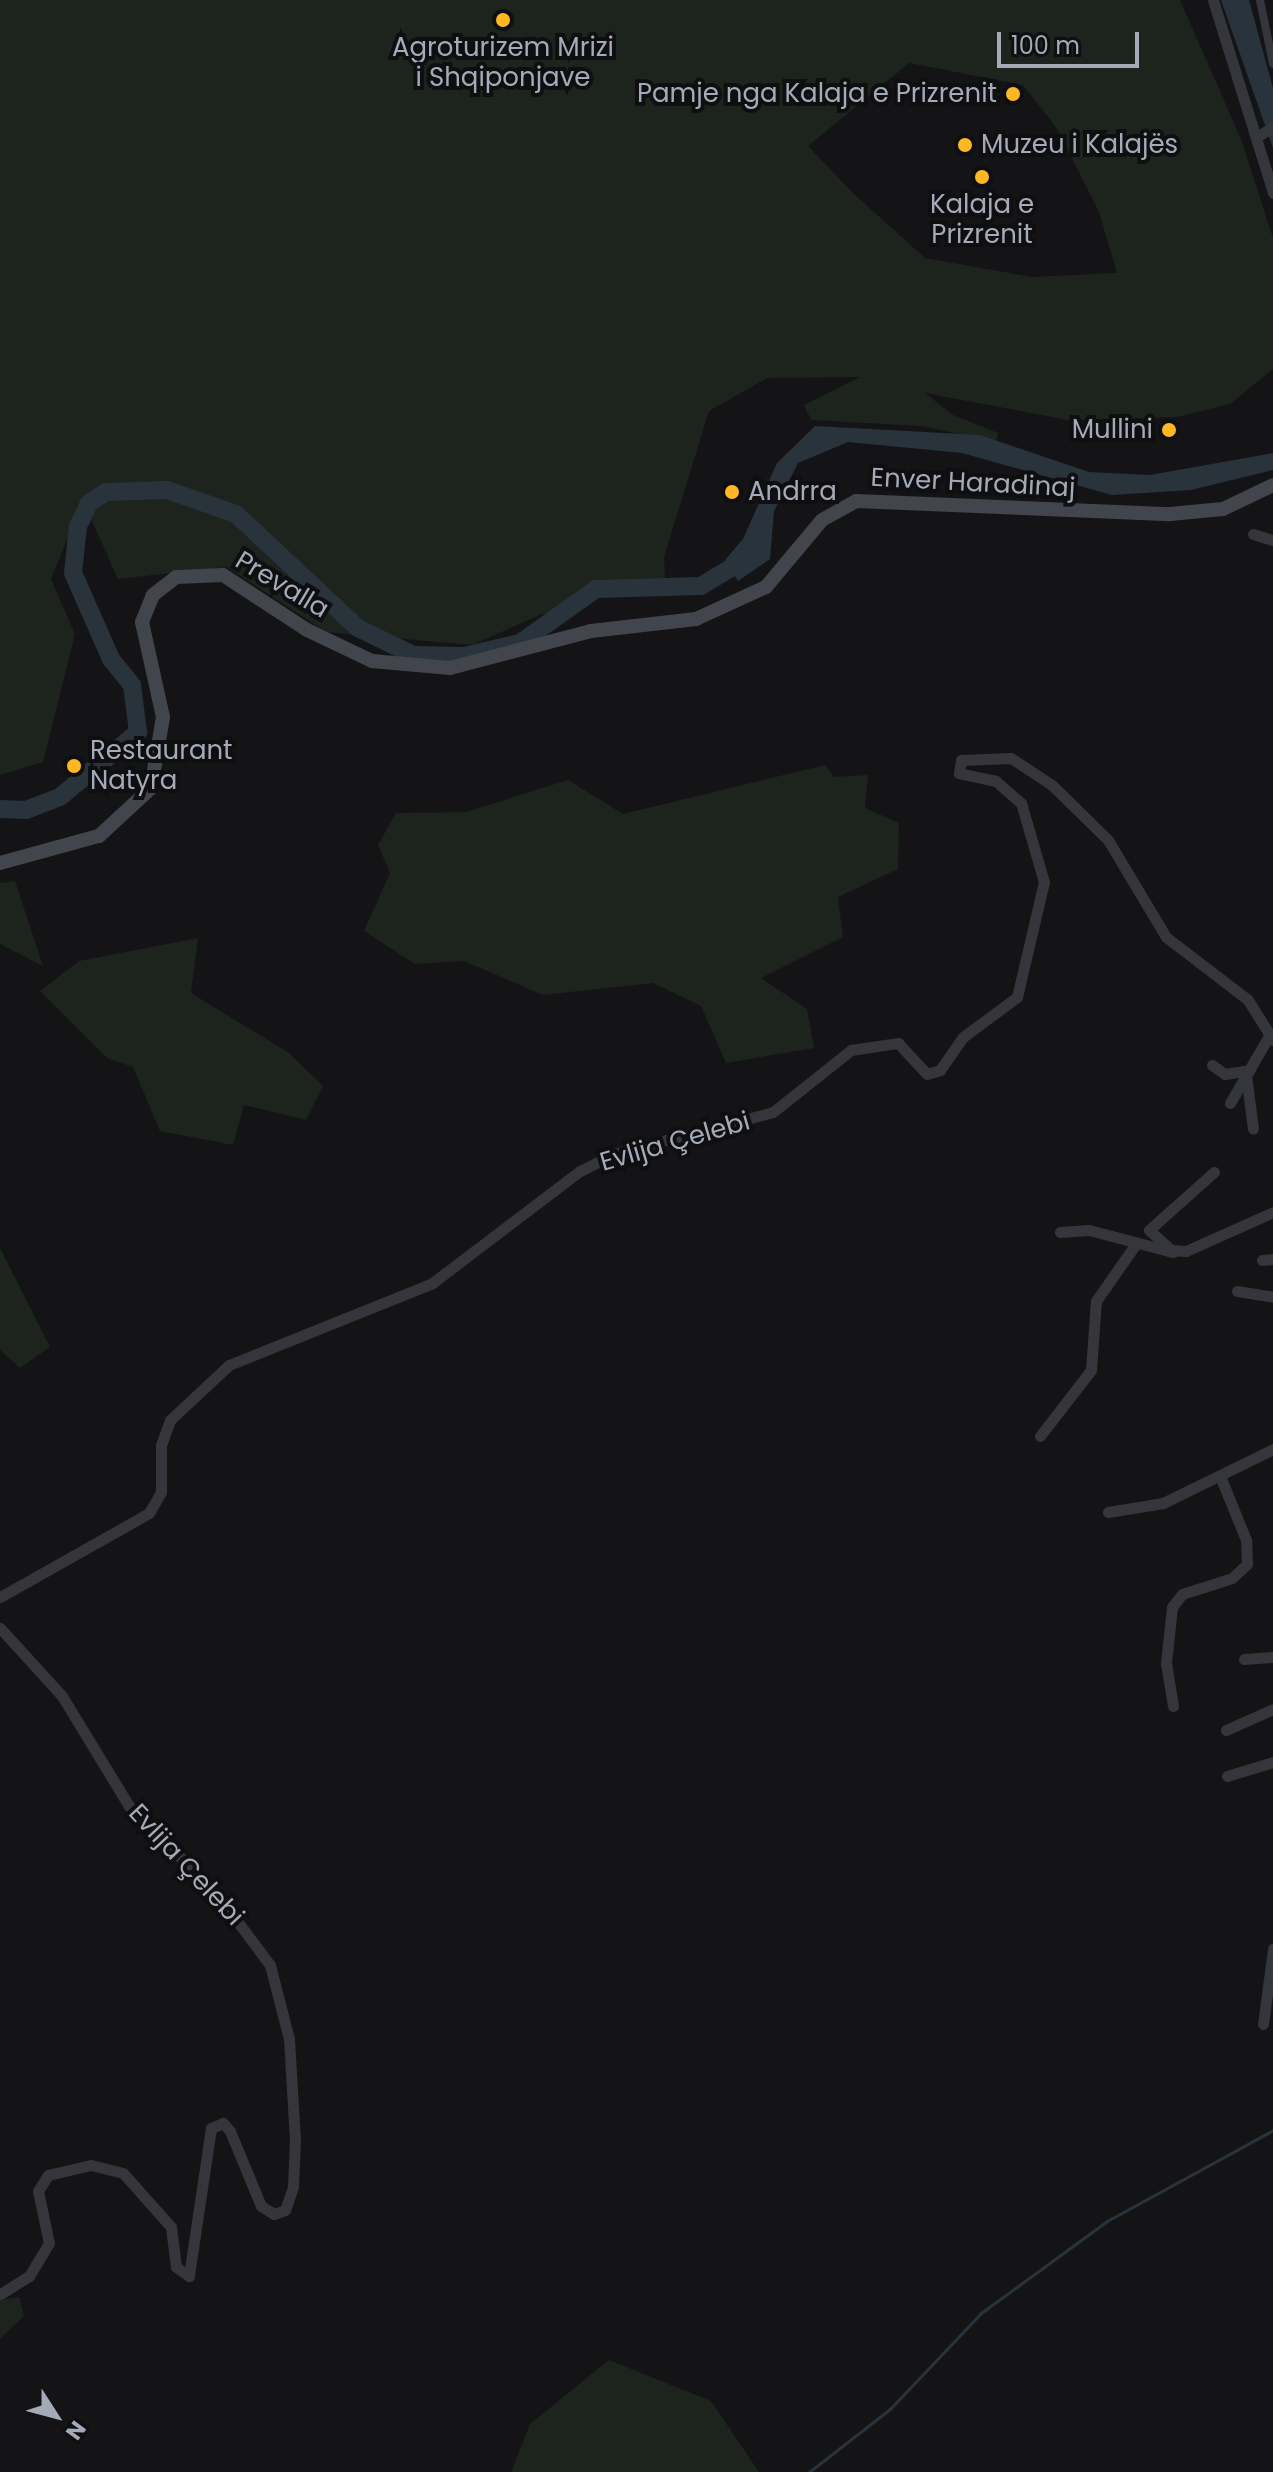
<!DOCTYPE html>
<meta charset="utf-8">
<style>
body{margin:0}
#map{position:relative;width:1273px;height:2472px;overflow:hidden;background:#141416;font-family:Poppins,sans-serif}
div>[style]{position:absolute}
.green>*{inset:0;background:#1c241d}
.water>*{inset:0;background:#29333b}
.stream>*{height:3px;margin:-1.5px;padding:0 1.5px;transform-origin:1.5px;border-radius:1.5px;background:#29333b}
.river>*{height:18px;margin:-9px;padding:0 9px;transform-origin:9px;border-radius:9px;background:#29333b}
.pedestrian>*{height:8px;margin:-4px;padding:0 4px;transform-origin:4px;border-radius:4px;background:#35363b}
.minor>*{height:11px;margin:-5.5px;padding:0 5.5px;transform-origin:5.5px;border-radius:5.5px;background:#35363b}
.secondary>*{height:14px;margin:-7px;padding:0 7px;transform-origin:7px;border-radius:7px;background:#42454b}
.dots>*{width:22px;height:22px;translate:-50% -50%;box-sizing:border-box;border:4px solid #0f0f11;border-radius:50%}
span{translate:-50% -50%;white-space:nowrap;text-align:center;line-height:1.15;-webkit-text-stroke:8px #0f0f11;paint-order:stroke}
.poi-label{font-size:26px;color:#a4aab7}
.right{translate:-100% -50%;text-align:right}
.left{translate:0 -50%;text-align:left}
.street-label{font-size:26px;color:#a4aab7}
.north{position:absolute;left:16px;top:2376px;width:80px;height:80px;-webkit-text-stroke:6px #0f0f11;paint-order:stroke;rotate:126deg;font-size:22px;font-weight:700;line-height:32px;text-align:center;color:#a4aab7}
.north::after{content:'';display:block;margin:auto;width:28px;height:36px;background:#a4aab7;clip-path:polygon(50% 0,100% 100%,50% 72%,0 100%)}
.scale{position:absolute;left:997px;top:32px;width:142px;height:36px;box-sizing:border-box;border:4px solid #a4aab7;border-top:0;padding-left:10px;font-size:24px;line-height:28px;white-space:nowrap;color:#a4aab7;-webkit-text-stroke:6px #0f0f11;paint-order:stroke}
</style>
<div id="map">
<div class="green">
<div style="clip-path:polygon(evenodd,0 0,1180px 0,1241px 139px,1273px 238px,1273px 369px,1230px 404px,1177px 417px,1068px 420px,925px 393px,953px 415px,998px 433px,996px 441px,920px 426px,811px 420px,804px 405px,860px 377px,767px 378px,709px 411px,664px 557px,665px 578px,540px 615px,472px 645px,326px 632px,227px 567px,118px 579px,83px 501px,51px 579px,75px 634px,43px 762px,0 775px,0 0,909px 63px,1023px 85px,1056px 127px,1099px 212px,1117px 273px,1032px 277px,925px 258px,854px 194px,808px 146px,909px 63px)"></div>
<div style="clip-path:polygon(825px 765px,834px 777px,868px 775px,865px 808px,899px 823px,898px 869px,838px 897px,843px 937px,761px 978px,807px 1009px,814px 1048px,726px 1063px,701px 1006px,653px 983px,543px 995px,464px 961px,415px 964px,364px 931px,390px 873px,378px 845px,396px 813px,466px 812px,568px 780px,623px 814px)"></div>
<div style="clip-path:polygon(15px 881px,43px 966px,0 944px,0 883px)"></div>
<div style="clip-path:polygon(198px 938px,191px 993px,289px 1053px,323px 1086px,306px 1120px,244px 1105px,233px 1145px,160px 1131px,133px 1067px,107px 1058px,40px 991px,79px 961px)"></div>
<div style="clip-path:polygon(0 1248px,50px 1347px,20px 1368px,0 1350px)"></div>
<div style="clip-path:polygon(19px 2297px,24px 2316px,0 2339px,0 2300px)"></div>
<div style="clip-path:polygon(609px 2360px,711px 2401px,759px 2472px,511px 2472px,530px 2424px)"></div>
</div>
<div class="water">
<div style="clip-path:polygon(1221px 0,1249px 0,1273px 88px,1273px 148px)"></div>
<div style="clip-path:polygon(815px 426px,980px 435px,1089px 472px,1150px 475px,1273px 453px,1273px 470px,1191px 490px,1112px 495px,962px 453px,848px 442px,798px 463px,774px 511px,770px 559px,738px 581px,725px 560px,743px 539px,777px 463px)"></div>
</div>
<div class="stream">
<div style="left:809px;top:2472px;width:103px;rotate:-37.9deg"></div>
<div style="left:890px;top:2409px;width:132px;rotate:-46.5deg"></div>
<div style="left:981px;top:2313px;width:156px;rotate:-36.1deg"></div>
<div style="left:1107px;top:2221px;width:189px;rotate:-28.7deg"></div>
</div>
<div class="river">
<div style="left:0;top:809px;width:26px;rotate:2deg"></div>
<div style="left:26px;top:810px;width:36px;rotate:-21deg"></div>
<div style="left:60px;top:797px;width:102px;rotate:-39.8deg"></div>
<div style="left:138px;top:732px;width:47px;rotate:-97.3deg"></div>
<div style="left:132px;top:685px;width:33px;rotate:-129deg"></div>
<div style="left:111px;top:659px;width:94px;rotate:-113.8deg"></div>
<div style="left:73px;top:573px;width:47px;rotate:-83.9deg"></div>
<div style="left:78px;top:526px;width:25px;rotate:-64deg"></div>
<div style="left:89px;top:503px;width:20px;rotate:-33deg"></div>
<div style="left:106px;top:492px;width:61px;rotate:-1.9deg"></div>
<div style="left:167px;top:490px;width:73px;rotate:19.2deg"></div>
<div style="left:236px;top:514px;width:167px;rotate:43.1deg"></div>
<div style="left:358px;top:628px;width:61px;rotate:26.1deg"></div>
<div style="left:413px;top:655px;width:51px;rotate:1.1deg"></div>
<div style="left:464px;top:656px;width:57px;rotate:-13.1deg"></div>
<div style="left:520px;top:643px;width:93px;rotate:-35.4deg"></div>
<div style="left:596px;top:589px;width:105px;rotate:-1.6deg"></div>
<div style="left:701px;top:586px;width:56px;rotate:-31.1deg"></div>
</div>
<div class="pedestrian">
<div style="left:1260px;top:0;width:65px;rotate:78.5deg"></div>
</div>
<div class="minor">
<div style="left:1213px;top:0;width:202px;rotate:72.7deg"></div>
<div style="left:1258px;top:136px;width:17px;rotate:-31deg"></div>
<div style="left:1253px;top:534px;width:21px;rotate:17deg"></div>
<div style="left:1212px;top:1065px;width:16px;rotate:35deg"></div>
<div style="left:1225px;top:1074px;width:25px;rotate:-9deg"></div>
<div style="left:1246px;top:1075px;width:54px;rotate:82.6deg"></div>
<div style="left:1230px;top:1103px;width:80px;rotate:-59.9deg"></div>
<div style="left:1214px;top:1172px;width:87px;rotate:138.3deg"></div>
<div style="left:1149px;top:1230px;width:30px;rotate:42deg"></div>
<div style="left:1171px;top:1250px;width:15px;rotate:4deg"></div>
<div style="left:1186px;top:1251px;width:95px;rotate:-24.1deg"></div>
<div style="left:1060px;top:1232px;width:29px;rotate:-4deg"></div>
<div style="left:1089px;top:1230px;width:87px;rotate:14.7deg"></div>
<div style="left:1262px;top:1260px;width:11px;rotate:-5deg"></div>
<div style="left:1237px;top:1291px;width:36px;rotate:9deg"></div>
<div style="left:1040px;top:1436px;width:83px;rotate:-52.3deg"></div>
<div style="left:1091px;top:1370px;width:69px;rotate:-85.9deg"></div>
<div style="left:1096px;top:1301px;width:68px;rotate:-55.1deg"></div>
<div style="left:1108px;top:1512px;width:56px;rotate:-9.3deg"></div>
<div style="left:1163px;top:1503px;width:123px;rotate:-26.1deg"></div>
<div style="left:0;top:1597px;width:171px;rotate:-29.4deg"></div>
<div style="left:149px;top:1513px;width:24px;rotate:-60deg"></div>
<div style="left:161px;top:1492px;width:47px;rotate:-90deg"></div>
<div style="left:161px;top:1445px;width:27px;rotate:-70deg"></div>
<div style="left:170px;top:1420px;width:81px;rotate:-43deg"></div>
<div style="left:229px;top:1365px;width:218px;rotate:-21.9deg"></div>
<div style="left:431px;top:1284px;width:187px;rotate:-37.2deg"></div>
<div style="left:580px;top:1171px;width:40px;rotate:-26.6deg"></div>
<div style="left:616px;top:1153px;width:162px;rotate:-14.6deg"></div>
<div style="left:773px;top:1112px;width:100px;rotate:-38.5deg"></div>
<div style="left:851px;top:1050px;width:48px;rotate:-8.5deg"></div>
<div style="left:898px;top:1043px;width:42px;rotate:46.9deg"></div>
<div style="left:927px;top:1074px;width:14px;rotate:-17deg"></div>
<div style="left:940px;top:1070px;width:40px;rotate:-55.1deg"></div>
<div style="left:963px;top:1037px;width:67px;rotate:-36.5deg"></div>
<div style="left:1017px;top:997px;width:118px;rotate:-76.8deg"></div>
<div style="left:1044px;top:882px;width:82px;rotate:-106.2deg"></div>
<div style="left:1021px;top:803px;width:33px;rotate:-139deg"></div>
<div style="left:996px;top:781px;width:38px;rotate:-168deg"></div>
<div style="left:959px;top:773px;width:13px;rotate:-81deg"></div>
<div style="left:961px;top:760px;width:50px;rotate:-2.3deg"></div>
<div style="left:1011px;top:758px;width:49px;rotate:33.4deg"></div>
<div style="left:1052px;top:785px;width:78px;rotate:44.5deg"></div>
<div style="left:1108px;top:840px;width:113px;rotate:59.1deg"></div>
<div style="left:1166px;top:937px;width:103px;rotate:37.5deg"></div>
<div style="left:1248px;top:1000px;width:47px;rotate:58deg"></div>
<div style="left:0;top:1628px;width:92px;rotate:47.6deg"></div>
<div style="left:62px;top:1696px;width:129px;rotate:58.7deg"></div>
<div style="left:129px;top:1806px;width:124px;rotate:45deg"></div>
<div style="left:217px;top:1894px;width:89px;rotate:53.3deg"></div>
<div style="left:270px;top:1965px;width:76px;rotate:75.6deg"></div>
<div style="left:289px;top:2039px;width:100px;rotate:86.6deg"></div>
<div style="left:295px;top:2139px;width:48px;rotate:92.4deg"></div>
<div style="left:293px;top:2187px;width:24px;rotate:109deg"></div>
<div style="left:285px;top:2210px;width:12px;rotate:160deg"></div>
<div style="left:274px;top:2214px;width:15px;rotate:-148deg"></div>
<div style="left:261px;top:2206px;width:81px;rotate:-112.5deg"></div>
<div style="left:230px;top:2131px;width:11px;rotate:-131deg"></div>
<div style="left:223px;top:2123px;width:13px;rotate:157deg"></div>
<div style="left:211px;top:2128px;width:150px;rotate:98.5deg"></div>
<div style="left:189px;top:2276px;width:16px;rotate:-145deg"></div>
<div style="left:176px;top:2267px;width:40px;rotate:-97.1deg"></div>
<div style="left:171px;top:2227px;width:72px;rotate:-131.6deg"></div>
<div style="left:123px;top:2173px;width:33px;rotate:-166deg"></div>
<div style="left:91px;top:2165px;width:44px;rotate:166.9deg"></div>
<div style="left:48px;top:2175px;width:19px;rotate:122deg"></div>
<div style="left:38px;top:2191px;width:53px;rotate:78.1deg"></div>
<div style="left:49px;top:2243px;width:39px;rotate:121deg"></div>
<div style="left:29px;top:2276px;width:34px;rotate:148deg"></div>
<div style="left:1244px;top:1659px;width:29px;rotate:-4deg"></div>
<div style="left:1173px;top:1706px;width:44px;rotate:-99.2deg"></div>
<div style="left:1166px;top:1663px;width:56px;rotate:-83.9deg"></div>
<div style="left:1172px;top:1607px;width:16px;rotate:-52deg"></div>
<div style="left:1182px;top:1594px;width:52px;rotate:-17.7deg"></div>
<div style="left:1232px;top:1578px;width:21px;rotate:-43deg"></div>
<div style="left:1247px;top:1564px;width:24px;rotate:-92deg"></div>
<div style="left:1246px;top:1540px;width:69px;rotate:-112.1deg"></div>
<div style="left:1226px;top:1730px;width:51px;rotate:-24.1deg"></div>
<div style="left:1227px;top:1776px;width:48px;rotate:-16.9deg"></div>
<div style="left:1263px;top:2024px;width:76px;rotate:-82.4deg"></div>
</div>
<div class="secondary">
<div style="left:0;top:863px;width:103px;rotate:-15.3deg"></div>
<div style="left:99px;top:836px;width:71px;rotate:-42.7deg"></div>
<div style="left:151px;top:788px;width:72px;rotate:-80.4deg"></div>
<div style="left:163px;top:717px;width:97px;rotate:-102.5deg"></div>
<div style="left:142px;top:622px;width:29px;rotate:-68deg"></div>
<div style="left:153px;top:595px;width:29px;rotate:-38deg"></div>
<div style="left:176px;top:577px;width:47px;rotate:-2.4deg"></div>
<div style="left:223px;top:575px;width:100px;rotate:33.2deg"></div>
<div style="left:307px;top:630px;width:72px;rotate:25.5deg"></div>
<div style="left:372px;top:661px;width:78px;rotate:5.1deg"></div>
<div style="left:450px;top:668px;width:146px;rotate:-14.7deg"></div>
<div style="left:591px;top:631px;width:106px;rotate:-6.5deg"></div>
<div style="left:696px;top:619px;width:77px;rotate:-24.6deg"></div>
<div style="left:766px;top:587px;width:87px;rotate:-50.1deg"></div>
<div style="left:822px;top:520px;width:39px;rotate:-29deg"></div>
<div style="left:856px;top:501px;width:314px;rotate:2.4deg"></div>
<div style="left:1170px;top:514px;width:53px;rotate:-5.4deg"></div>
<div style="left:1223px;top:509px;width:55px;rotate:-25.6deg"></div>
</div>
<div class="dots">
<div style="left:503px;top:20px;background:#ffb823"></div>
<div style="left:1013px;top:94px;background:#ffb823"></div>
<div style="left:965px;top:145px;background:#ffb823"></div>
<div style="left:982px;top:177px;background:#ffb823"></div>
<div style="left:1169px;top:430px;background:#ffb823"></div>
<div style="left:732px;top:492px;background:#ffb823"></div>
<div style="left:74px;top:766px;background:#ffb823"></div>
</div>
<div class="poi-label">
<span style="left:503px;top:63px">Agroturizem Mrizi<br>i Shqiponjave</span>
<span class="right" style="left:997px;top:94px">Pamje nga Kalaja e Prizrenit</span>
<span class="left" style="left:981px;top:145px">Muzeu i Kalajës</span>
<span style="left:982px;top:220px">Kalaja e<br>Prizrenit</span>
<span class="right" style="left:1153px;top:430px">Mullini</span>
<span class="left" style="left:748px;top:492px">Andrra</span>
<span class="left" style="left:90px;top:766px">Restaurant<br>Natyra</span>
</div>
<div class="street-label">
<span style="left:973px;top:483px;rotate:3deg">Enver Haradinaj</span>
<span style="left:282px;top:585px;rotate:31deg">Prevalla</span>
<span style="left:675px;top:1142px;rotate:-16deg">Evlija Çelebi</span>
<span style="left:186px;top:1865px;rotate:47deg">Evlija Çelebi</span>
</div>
<div class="north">N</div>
<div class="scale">100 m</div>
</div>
